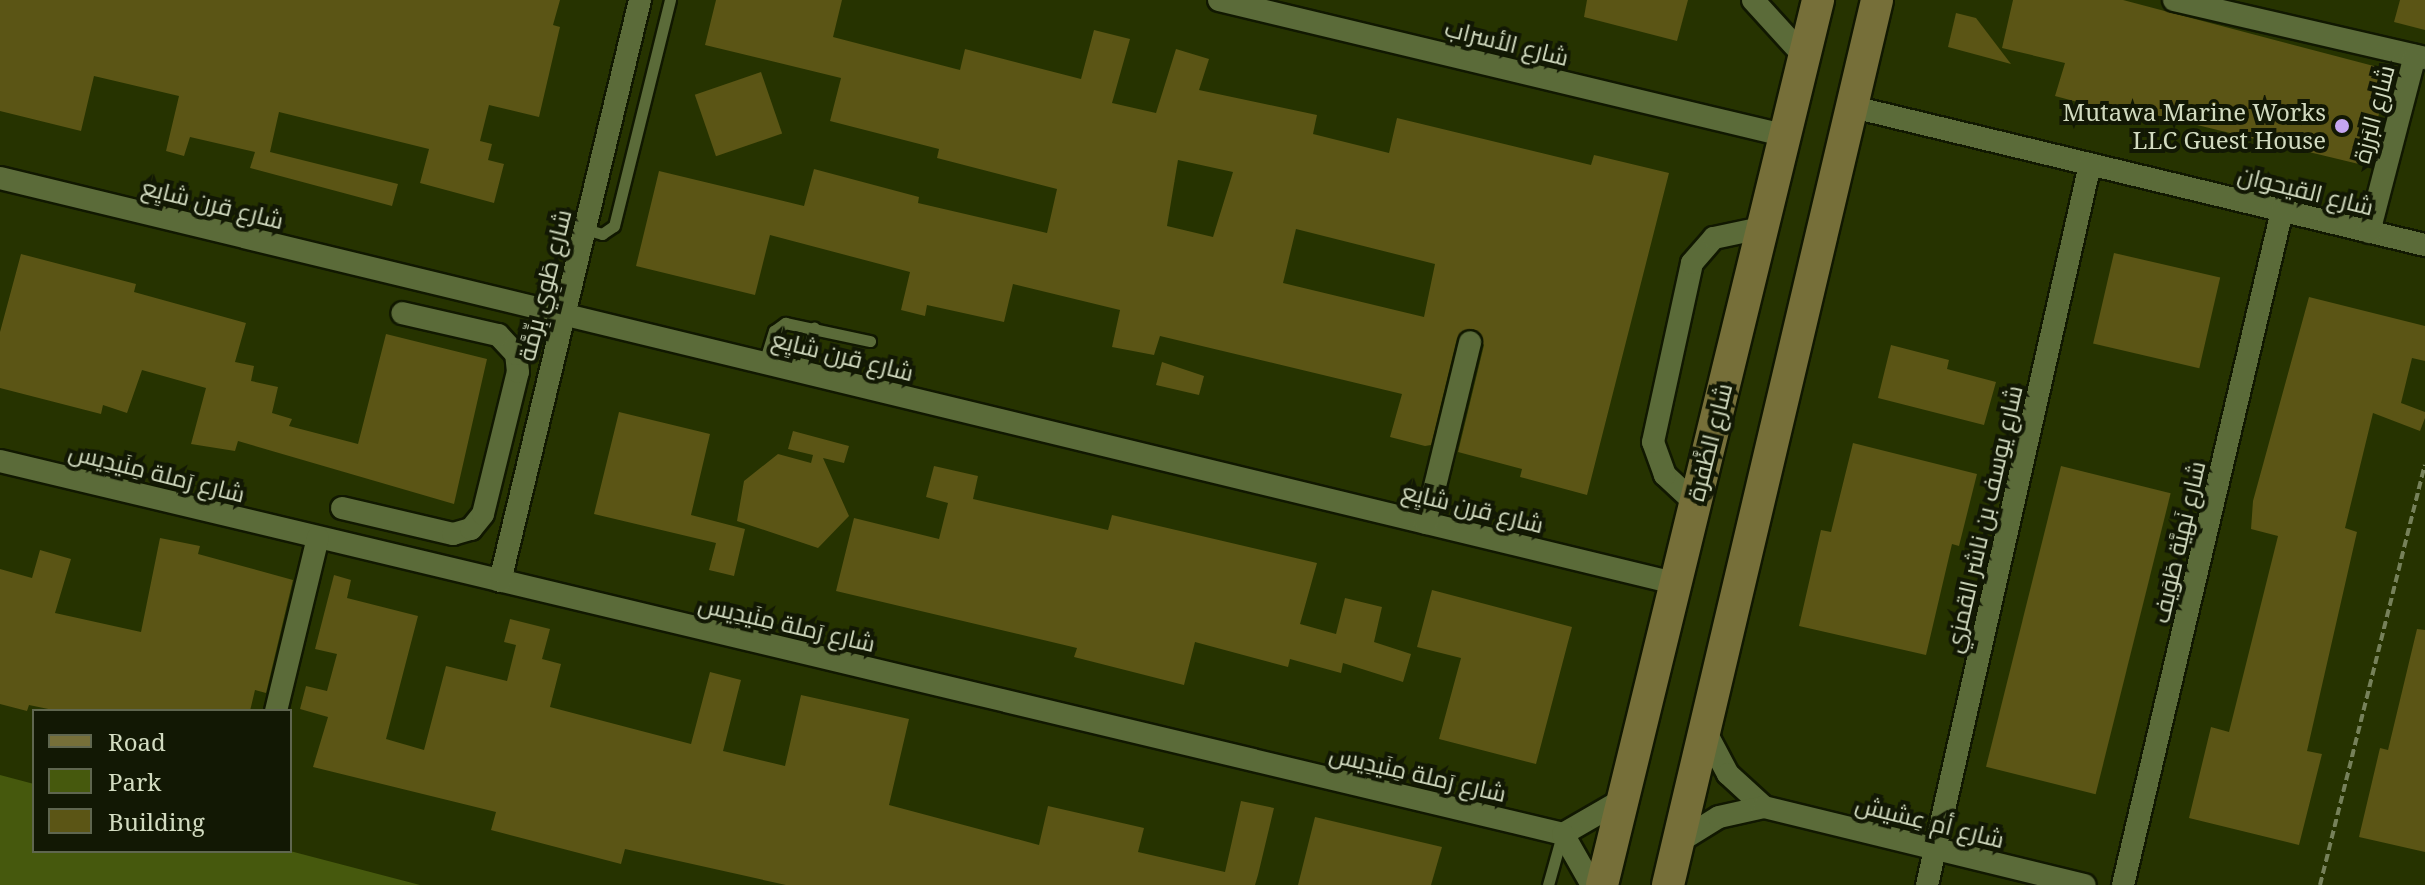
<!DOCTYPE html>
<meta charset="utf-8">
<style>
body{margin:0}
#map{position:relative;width:2425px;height:885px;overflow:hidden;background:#263300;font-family:"Noto Serif",Cairo,serif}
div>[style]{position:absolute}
.green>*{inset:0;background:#46590d}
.building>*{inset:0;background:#5b5515;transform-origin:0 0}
.path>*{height:4px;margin-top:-2px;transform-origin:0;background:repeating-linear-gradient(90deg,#76815a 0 8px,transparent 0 12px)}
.roads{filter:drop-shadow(2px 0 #111801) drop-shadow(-2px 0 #111801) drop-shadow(0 2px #111801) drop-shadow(0 -2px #111801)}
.service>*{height:11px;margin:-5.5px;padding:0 5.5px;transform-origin:5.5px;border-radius:5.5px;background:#5b6b39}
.minor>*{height:22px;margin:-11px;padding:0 11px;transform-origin:11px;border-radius:11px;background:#5b6b39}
.secondary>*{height:32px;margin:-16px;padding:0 16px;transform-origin:16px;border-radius:16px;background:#766f39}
.dots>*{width:22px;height:22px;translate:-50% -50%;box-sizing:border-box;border:4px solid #121804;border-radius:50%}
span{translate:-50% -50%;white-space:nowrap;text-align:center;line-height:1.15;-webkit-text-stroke:8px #121804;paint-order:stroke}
.street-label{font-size:24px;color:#d2dbc0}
.poi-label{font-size:24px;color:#d2dbc0}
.right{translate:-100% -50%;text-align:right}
.legend{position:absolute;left:32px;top:709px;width:260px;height:144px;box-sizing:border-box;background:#121804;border:2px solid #5f664f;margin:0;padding:10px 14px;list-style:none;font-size:24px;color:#d2dbc0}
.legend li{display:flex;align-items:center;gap:16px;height:40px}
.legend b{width:40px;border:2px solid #5f664f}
</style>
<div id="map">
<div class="green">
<div style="clip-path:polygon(0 775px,34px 784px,34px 851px,290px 851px,420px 885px,0 885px)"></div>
</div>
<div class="building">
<div style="clip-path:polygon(0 0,560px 0,553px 25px,560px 27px,539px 117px,489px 105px,480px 141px,492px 144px,488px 160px,504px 164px,494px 203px,420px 183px,429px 149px,279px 112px,270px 152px,398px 184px,392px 206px,250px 168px,255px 152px,190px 137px,184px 156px,166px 151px,179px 96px,94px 76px,81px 131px,0 111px)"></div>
<div style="clip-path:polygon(evenodd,716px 0,842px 0,833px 37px,960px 70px,965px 49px,1081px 79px,1094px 30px,1130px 39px,1112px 103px,1156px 113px,1176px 49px,1209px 59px,1199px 90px,1317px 115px,1313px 134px,1389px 153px,1397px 118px,1591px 165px,1594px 155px,1669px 173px,1587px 495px,1520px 477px,1522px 469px,1458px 452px,1484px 345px,1474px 329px,1457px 338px,1431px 445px,1425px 446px,1390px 437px,1402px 394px,1160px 336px,1154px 355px,1112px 347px,1120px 310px,1013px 284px,1004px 322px,927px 305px,925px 316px,901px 310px,910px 272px,770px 235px,755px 295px,636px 266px,659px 171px,804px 206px,814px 169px,919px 197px,918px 203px,1047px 233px,1057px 189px,937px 158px,939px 149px,830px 121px,841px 78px,705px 45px,716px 0,1178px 160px,1233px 172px,1213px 237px,1167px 226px,1178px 160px,716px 0,1296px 229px,1435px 264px,1424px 317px,1283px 283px,1296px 229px)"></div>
<div style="clip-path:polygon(1587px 0,1688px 0,1677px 41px,1584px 17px)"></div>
<div style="clip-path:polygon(2013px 0,2123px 0,2389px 70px,2367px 166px,2102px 102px,2100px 108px,2055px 96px,2065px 63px,2002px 48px)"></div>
<div style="clip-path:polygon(2400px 0,2425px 0,2425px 30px,2394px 22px)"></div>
<div style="clip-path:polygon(1956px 13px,1976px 18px,2011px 64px,1948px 47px)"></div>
<div style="left:761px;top:72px;width:65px;height:70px;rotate:71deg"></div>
<div style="left:2114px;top:253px;width:109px;height:93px;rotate:13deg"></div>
<div style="clip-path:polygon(21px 254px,136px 284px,134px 292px,246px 323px,235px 362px,254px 366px,251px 381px,278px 387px,272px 413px,292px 419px,289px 426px,358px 444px,386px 334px,487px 359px,454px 504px,238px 441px,235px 451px,191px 444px,206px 388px,142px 370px,127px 413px,103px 405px,101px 414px,0 388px,0 332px)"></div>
<div style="clip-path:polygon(2309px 297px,2425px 326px,2425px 361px,2412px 358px,2401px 403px,2425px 412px,2425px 418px,2420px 431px,2373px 413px,2345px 528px,2357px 532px,2307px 751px,2322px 754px,2299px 845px,2189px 818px,2211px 727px,2229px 732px,2278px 536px,2251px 529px,2253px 501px)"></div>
<div style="clip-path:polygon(1891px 345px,1949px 360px,1947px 369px,1996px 382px,1984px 425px,1878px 398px)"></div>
<div style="clip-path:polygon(1162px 362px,1204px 376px,1199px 395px,1156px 385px)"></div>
<div style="clip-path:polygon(619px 412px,710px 434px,691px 515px,745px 529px,734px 576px,709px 570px,716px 543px,594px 514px)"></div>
<div style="clip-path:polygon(793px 431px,849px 446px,844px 463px,823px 458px,849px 516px,818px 548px,737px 521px,744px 481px,778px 454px,811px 463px,813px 455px,788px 449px)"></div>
<div style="clip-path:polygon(1853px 443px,1977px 474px,1959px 546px,1952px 544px,1926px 655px,1799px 626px,1821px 530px,1831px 532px)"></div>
<div style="clip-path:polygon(934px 466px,978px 476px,973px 499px,1108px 530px,1112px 515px,1317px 563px,1300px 624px,1336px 634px,1345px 598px,1382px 607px,1374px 642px,1411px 654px,1403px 682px,1343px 663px,1341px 673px,1290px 659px,1288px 667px,1195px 642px,1184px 685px,1074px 657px,1077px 648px,836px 591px,854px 518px,939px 539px,948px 503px,926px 497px)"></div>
<div style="left:2061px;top:466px;width:113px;height:310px;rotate:14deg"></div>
<div style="clip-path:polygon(160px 538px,200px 546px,198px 554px,293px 580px,266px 693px,255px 690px,250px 711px,58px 711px,29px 705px,27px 711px,0 704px,0 569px,32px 578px,40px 550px,71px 559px,55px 613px,141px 632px)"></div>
<div style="clip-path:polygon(334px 575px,351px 580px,347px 598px,418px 616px,386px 739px,424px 750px,446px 666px,507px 681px,516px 645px,504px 642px,510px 619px,550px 629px,542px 659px,561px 664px,550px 707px,691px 744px,710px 672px,741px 680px,723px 751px,785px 766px,801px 695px,909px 719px,889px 805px,1039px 845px,1048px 806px,1144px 828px,1138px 852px,1225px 872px,1241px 801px,1274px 808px,1258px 875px,1255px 885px,786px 885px,625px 849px,621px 864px,491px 830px,496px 812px,313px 767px,328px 717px,300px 709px,306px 686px,327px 691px,337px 654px,315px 649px)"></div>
<div style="clip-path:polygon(1432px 590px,1572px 627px,1536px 764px,1439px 739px,1461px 658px,1417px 647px)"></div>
<div style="clip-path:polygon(2417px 629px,2425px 630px,2425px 852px,2359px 837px,2380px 748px,2388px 750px)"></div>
<div style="clip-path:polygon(1315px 817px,1442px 847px,1431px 885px,1298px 885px)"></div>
</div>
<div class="path">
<div style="left:2320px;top:885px;width:433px;rotate:-76deg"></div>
</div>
<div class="roads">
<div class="service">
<div style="left:585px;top:229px;width:18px;rotate:16deg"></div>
<div style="left:602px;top:234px;width:14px;rotate:-34deg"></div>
<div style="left:614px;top:226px;width:233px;rotate:-76.1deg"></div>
<div style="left:764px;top:363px;width:34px;rotate:-73deg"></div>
<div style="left:774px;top:331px;width:14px;rotate:-36deg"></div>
<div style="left:785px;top:323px;width:87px;rotate:12deg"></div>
<div style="left:802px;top:372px;width:46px;rotate:-74.7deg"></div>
<div style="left:1548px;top:885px;width:52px;rotate:-74.4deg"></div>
</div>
<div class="minor">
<div style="left:1219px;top:0;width:580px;rotate:13.46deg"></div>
<div style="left:1753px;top:0;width:74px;rotate:47.7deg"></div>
<div style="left:2174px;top:0;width:258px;rotate:13deg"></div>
<div style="left:1849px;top:106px;width:593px;rotate:13.57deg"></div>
<div style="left:0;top:178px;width:1722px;rotate:13.6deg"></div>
<div style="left:2369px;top:232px;width:182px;rotate:-75.4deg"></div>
<div style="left:0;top:461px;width:1607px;rotate:13.42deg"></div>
<div style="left:1563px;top:834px;width:66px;rotate:-30.1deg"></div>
<div style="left:1694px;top:502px;width:40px;rotate:-137deg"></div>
<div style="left:1665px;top:475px;width:35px;rotate:-110deg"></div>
<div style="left:1653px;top:442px;width:183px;rotate:-77.7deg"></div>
<div style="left:1692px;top:263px;width:33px;rotate:-49deg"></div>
<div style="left:1714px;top:238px;width:48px;rotate:-12deg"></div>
<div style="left:342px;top:508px;width:114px;rotate:13.2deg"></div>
<div style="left:453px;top:534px;width:19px;rotate:-16deg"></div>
<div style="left:471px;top:529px;width:19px;rotate:-51deg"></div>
<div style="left:483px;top:514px;width:146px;rotate:-76.2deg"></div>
<div style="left:518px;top:372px;width:18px;rotate:-96deg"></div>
<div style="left:516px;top:354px;width:26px;rotate:-133deg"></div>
<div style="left:498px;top:335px;width:98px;rotate:-167.1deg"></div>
<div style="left:1426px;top:523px;width:186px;rotate:-76.3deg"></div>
<div style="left:500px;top:581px;width:598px;rotate:-76.45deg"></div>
<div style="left:276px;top:711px;width:178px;rotate:-76.4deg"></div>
<div style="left:1703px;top:727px;width:53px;rotate:62deg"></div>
<div style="left:1728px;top:774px;width:49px;rotate:42.5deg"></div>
<div style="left:1563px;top:834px;width:59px;rotate:60.4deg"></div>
<div style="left:1677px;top:843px;width:49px;rotate:-31.8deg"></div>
<div style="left:1719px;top:817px;width:46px;rotate:-12.5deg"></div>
<div style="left:1764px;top:807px;width:330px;rotate:13.7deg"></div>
<div style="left:1927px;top:885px;width:739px;rotate:-77.26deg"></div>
<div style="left:2123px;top:885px;width:693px;rotate:-76.73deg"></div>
</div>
<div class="secondary">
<div style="left:1602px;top:885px;width:911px;rotate:-76.28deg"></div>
<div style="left:1668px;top:885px;width:909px;rotate:-76.71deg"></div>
</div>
</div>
<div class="dots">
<div style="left:2342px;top:126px;background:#c6a6f0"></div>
</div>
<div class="street-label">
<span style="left:1507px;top:42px;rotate:14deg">شارع الأسراب</span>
<span style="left:2373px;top:114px;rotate:-75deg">شارع البَرزة</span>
<span style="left:2306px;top:190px;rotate:14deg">شارع القيحوان</span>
<span style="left:213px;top:203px;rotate:14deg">شارع قرن شايِع</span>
<span style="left:544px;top:285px;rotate:-76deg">شارع طَوِي بِرِّمَّة</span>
<span style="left:843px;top:355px;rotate:14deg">شارع قرن شايِع</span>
<span style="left:1709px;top:442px;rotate:-76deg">شارع الظَّفرة</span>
<span style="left:157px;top:472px;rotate:14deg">شارع رَملة مِنَيدِيس</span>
<span style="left:1473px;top:507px;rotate:14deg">شارع قرن شايِع</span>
<span style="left:1983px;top:519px;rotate:-77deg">شارع يوسف بن ناشر القمزي</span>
<span style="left:2178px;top:542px;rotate:-77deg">شارع نَهيَّة طَوَيف</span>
<span style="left:787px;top:623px;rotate:13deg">شارع رَملة مِنَيدِيس</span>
<span style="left:1418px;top:773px;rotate:13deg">شارع رَملة مِنَيدِيس</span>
<span style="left:1930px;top:821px;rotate:14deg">شارع أم عِشيش</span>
</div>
<div class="poi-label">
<span class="right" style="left:2326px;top:126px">Mutawa Marine Works<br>LLC Guest House</span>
</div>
<ul class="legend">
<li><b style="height:10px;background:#766f39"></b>Road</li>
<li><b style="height:22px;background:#46590d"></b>Park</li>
<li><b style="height:22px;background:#5b5515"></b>Building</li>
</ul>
</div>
